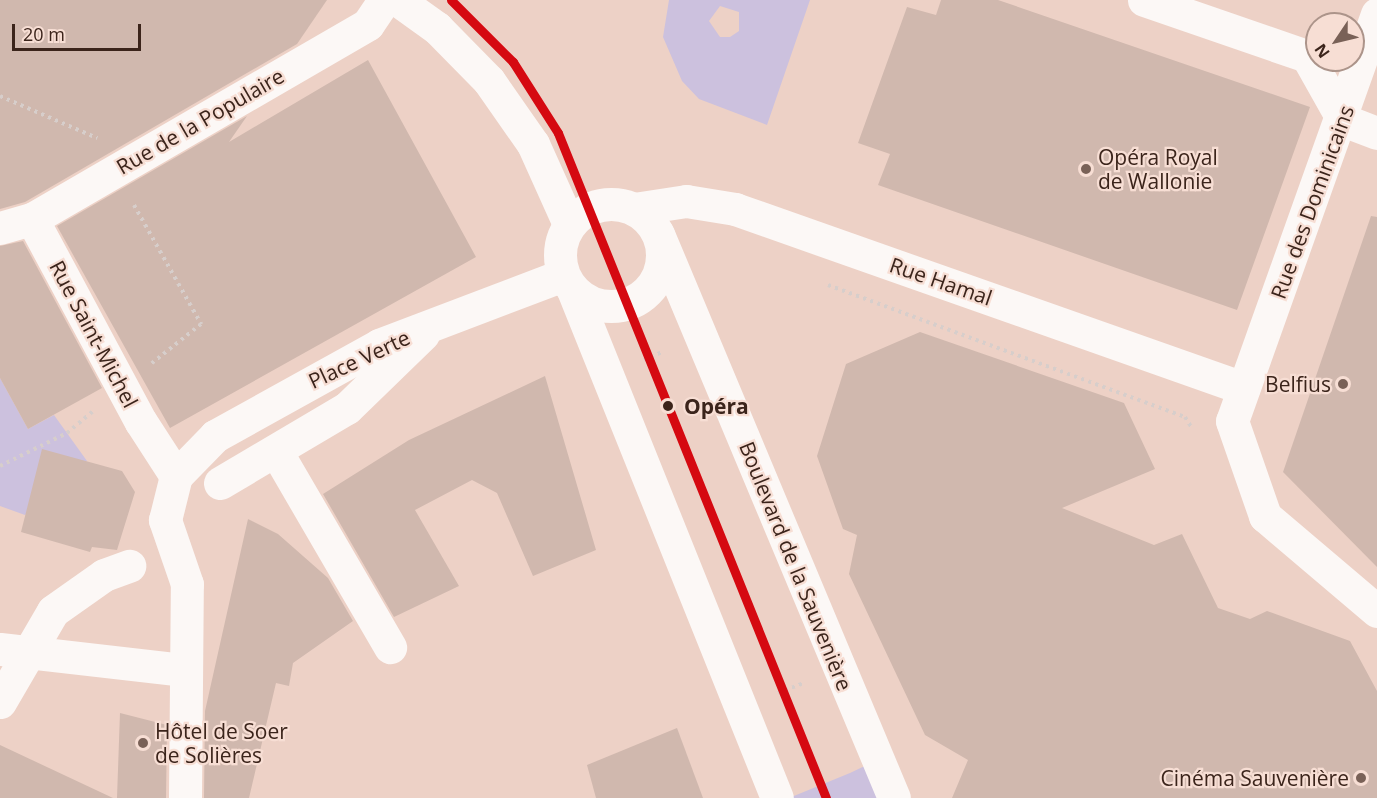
<!DOCTYPE html>
<meta charset="utf-8">
<style>
body{margin:0}
#map{position:relative;width:1377px;height:798px;overflow:hidden;background:#edd1c6;font-family:"Open Sans",sans-serif}
div>[style]{position:absolute}
.green>*{inset:0;background:#ccc1de}
.building>*{inset:0;background:#d0b8ae}
.path>*{height:4px;margin-top:-2px;transform-origin:0;background:repeating-linear-gradient(90deg,#d7cecb 0 3px,transparent 0 7.5px)}
.minor>*{height:33px;margin:-16.5px;padding:0 16.5px;transform-origin:16.5px;border-radius:16.5px;background:#fcf8f6}
.minor>.ring{margin:-16.5px;padding:0;box-sizing:content-box;background:none;border:33px solid #fcf8f6;border-radius:50%}
.tram-1>*{height:9px;margin:-4.5px;padding:0 4.5px;transform-origin:4.5px;border-radius:4.5px;background:#d50911}
.dots>*{width:16px;height:16px;translate:-50% -50%;box-sizing:border-box;border:3px solid #f7ded4;border-radius:50%}
span{translate:-50% -50%;white-space:nowrap;text-align:center;line-height:1.15;-webkit-text-stroke:4.5px #f7ded4;paint-order:stroke}
.street-label{font-size:21px;color:#3b241b}
.poi-label{font-size:21px;color:#3b241b}
.left{translate:0 -50%;text-align:left}
.right{translate:-100% -50%;text-align:right}
.stop-label{font-size:21px;color:#3b241b;font-weight:700}
.north{position:absolute;left:1305px;top:12px;width:60px;height:60px;box-sizing:border-box;background:#f7ded4;border:2px solid #ac948a;border-radius:50%;rotate:235deg;font-size:16px;font-weight:700;line-height:24px;text-align:center;color:#3b241b}
.north::after{content:'';display:block;margin:auto;width:21px;height:27px;background:#796157;clip-path:polygon(50% 0,100% 100%,50% 72%,0 100%)}
.scale{position:absolute;left:12px;top:24px;width:129px;height:27px;box-sizing:border-box;border:3px solid #3b241b;border-top:0;padding-left:8px;font-size:18px;line-height:21px;white-space:nowrap;color:#3b241b;-webkit-text-stroke:4px #f7ded4;paint-order:stroke}
</style>
<div id="map">
<div class="green">
<div style="clip-path:polygon(evenodd,669px 0,810px 0,767px 125px,699px 99px,682px 81px,663px 37px,669px 0,720px 6px,739px 12px,739px 31px,730px 37px,720px 37px,709px 21px,720px 6px)"></div>
<div style="clip-path:polygon(0 378px,28px 429px,54px 415px,87px 461px,25px 515px,0 506px)"></div>
<div style="clip-path:polygon(871px 763px,889px 798px,789px 798px,850px 773px)"></div>
</div>
<div class="building">
<div style="clip-path:polygon(0 0,327px 0,297px 44px,25px 202px,0 209px)"></div>
<div style="clip-path:polygon(941px 0,998px 0,1310px 107px,1237px 310px,878px 185px,890px 154px,858px 143px,907px 7px,936px 15px)"></div>
<div style="clip-path:polygon(368px 60px,476px 257px,170px 428px,57px 226px,247px 116px,229px 142px)"></div>
<div style="clip-path:polygon(1371px 216px,1377px 217px,1377px 567px,1283px 472px)"></div>
<div style="clip-path:polygon(23px 241px,102px 388px,28px 429px,0 378px,0 246px)"></div>
<div style="clip-path:polygon(920px 332px,1124px 403px,1155px 469px,1062px 508px,1154px 545px,1182px 534px,1218px 608px,1250px 619px,1267px 611px,1350px 641px,1377px 691px,1377px 798px,952px 798px,968px 760px,925px 735px,849px 574px,857px 535px,843px 529px,817px 456px,846px 364px)"></div>
<div style="clip-path:polygon(545px 376px,596px 550px,533px 576px,497px 493px,472px 480px,415px 510px,459px 586px,394px 617px,323px 494px,409px 440px)"></div>
<div style="clip-path:polygon(42px 449px,122px 471px,135px 492px,117px 550px,92px 547px,90px 552px,21px 532px)"></div>
<div style="clip-path:polygon(248px 519px,278px 534px,328px 578px,353px 621px,293px 663px,289px 686px,276px 683px,249px 798px,204px 798px,205px 711px)"></div>
<div style="clip-path:polygon(120px 713px,167px 725px,166px 798px,117px 798px)"></div>
<div style="clip-path:polygon(677px 728px,703px 798px,596px 798px,587px 765px)"></div>
<div style="clip-path:polygon(0 745px,113px 798px,0 798px)"></div>
</div>
<div class="path">
<div style="left:0;top:96px;width:106px;rotate:23.4deg"></div>
<div style="left:134px;top:205px;width:137px;rotate:60.6deg"></div>
<div style="left:201px;top:324px;width:63px;rotate:141.5deg"></div>
<div style="left:828px;top:285px;width:381px;rotate:20.3deg"></div>
<div style="left:1185px;top:417px;width:13px;rotate:58deg"></div>
<div style="left:644px;top:360px;width:22px;rotate:-24deg"></div>
<div style="left:0;top:466px;width:75px;rotate:-26.2deg"></div>
<div style="left:67px;top:433px;width:34px;rotate:-40deg"></div>
<div style="left:778px;top:693px;width:28px;rotate:-21deg"></div>
</div>
<div class="minor">
<div style="left:398px;top:0;width:48px;rotate:35.7deg"></div>
<div style="left:437px;top:28px;width:74px;rotate:45.5deg"></div>
<div style="left:489px;top:81px;width:77px;rotate:55.1deg"></div>
<div style="left:533px;top:144px;width:88px;rotate:65.8deg"></div>
<div style="left:1144px;top:0;width:172px;rotate:19deg"></div>
<div style="left:1307px;top:56px;width:73px;rotate:60.6deg"></div>
<div style="left:1377px;top:14px;width:432px;rotate:109.6deg"></div>
<div style="left:1232px;top:421px;width:101px;rotate:70.8deg"></div>
<div style="left:1265px;top:516px;width:147px;rotate:40.3deg"></div>
<div style="left:1343px;top:120px;width:36px;rotate:21deg"></div>
<div class="ring" style="left:560px;top:204px;width:69px;height:69px"></div>
<div style="left:634px;top:209px;width:53px;rotate:-8.7deg"></div>
<div style="left:686px;top:201px;width:50px;rotate:9.3deg"></div>
<div style="left:735px;top:209px;width:539px;rotate:19.41deg"></div>
<div style="left:32px;top:219px;width:388px;rotate:-30.1deg"></div>
<div style="left:368px;top:24px;width:29px;rotate:-56deg"></div>
<div style="left:0;top:228px;width:33px;rotate:-16deg"></div>
<div style="left:32px;top:219px;width:230px;rotate:61.8deg"></div>
<div style="left:141px;top:422px;width:64px;rotate:57.1deg"></div>
<div style="left:658px;top:234px;width:611px;rotate:67.29deg"></div>
<div style="left:573px;top:290px;width:547px;rotate:68.12deg"></div>
<div style="left:276px;top:451px;width:227px;rotate:59.8deg"></div>
<div style="left:220px;top:483px;width:147px;rotate:-30.6deg"></div>
<div style="left:347px;top:408px;width:106px;rotate:-44.2deg"></div>
<div style="left:0;top:649px;width:186px;rotate:6.5deg"></div>
<div style="left:0;top:702px;width:105px;rotate:-59.8deg"></div>
<div style="left:53px;top:611px;width:62px;rotate:-35.2deg"></div>
<div style="left:104px;top:575px;width:27px;rotate:-20deg"></div>
<div style="left:185px;top:798px;width:214px;rotate:-89.5deg"></div>
<div style="left:187px;top:584px;width:68px;rotate:-109deg"></div>
<div style="left:165px;top:520px;width:45px;rotate:-76deg"></div>
<div style="left:176px;top:476px;width:56px;rotate:-45.7deg"></div>
<div style="left:215px;top:436px;width:188px;rotate:-29deg"></div>
<div style="left:379px;top:345px;width:197px;rotate:-20.8deg"></div>
</div>
<div class="tram-1">
<div style="left:451px;top:0;width:88px;rotate:45deg"></div>
<div style="left:513px;top:62px;width:84px;rotate:57.6deg"></div>
<div style="left:558px;top:133px;width:717px;rotate:68.05deg"></div>
</div>
<div class="dots">
<div style="left:1086px;top:169px;background:#796157"></div>
<div style="left:1343px;top:384px;background:#796157"></div>
<div style="left:668px;top:406px;background:#3b241b"></div>
<div style="left:143px;top:743px;background:#796157"></div>
<div style="left:1361px;top:778px;background:#796157"></div>
</div>
<div class="street-label">
<span style="left:200px;top:121px;rotate:-30deg">Rue de la Populaire</span>
<span style="left:1312px;top:202px;rotate:-70deg">Rue des Dominicains</span>
<span style="left:941px;top:281px;rotate:19deg">Rue Hamal</span>
<span style="left:94px;top:334px;rotate:62deg">Rue Saint-Michel</span>
<span style="left:359px;top:359px;rotate:-25deg">Place Verte</span>
<span style="left:796px;top:566px;rotate:68deg">Boulevard de la Sauvenière</span>
</div>
<div class="poi-label">
<span class="left" style="left:1098px;top:169px">Opéra Royal<br>de Wallonie</span>
<span class="right" style="left:1331px;top:384px">Belfius</span>
<span class="left" style="left:155px;top:743px">Hôtel de Soer<br>de Solières</span>
<span class="right" style="left:1349px;top:778px">Cinéma Sauvenière</span>
</div>
<div class="stop-label">
<span class="left" style="left:684px;top:406px">Opéra</span>
</div>
<div class="north">N</div>
<div class="scale">20 m</div>
</div>
